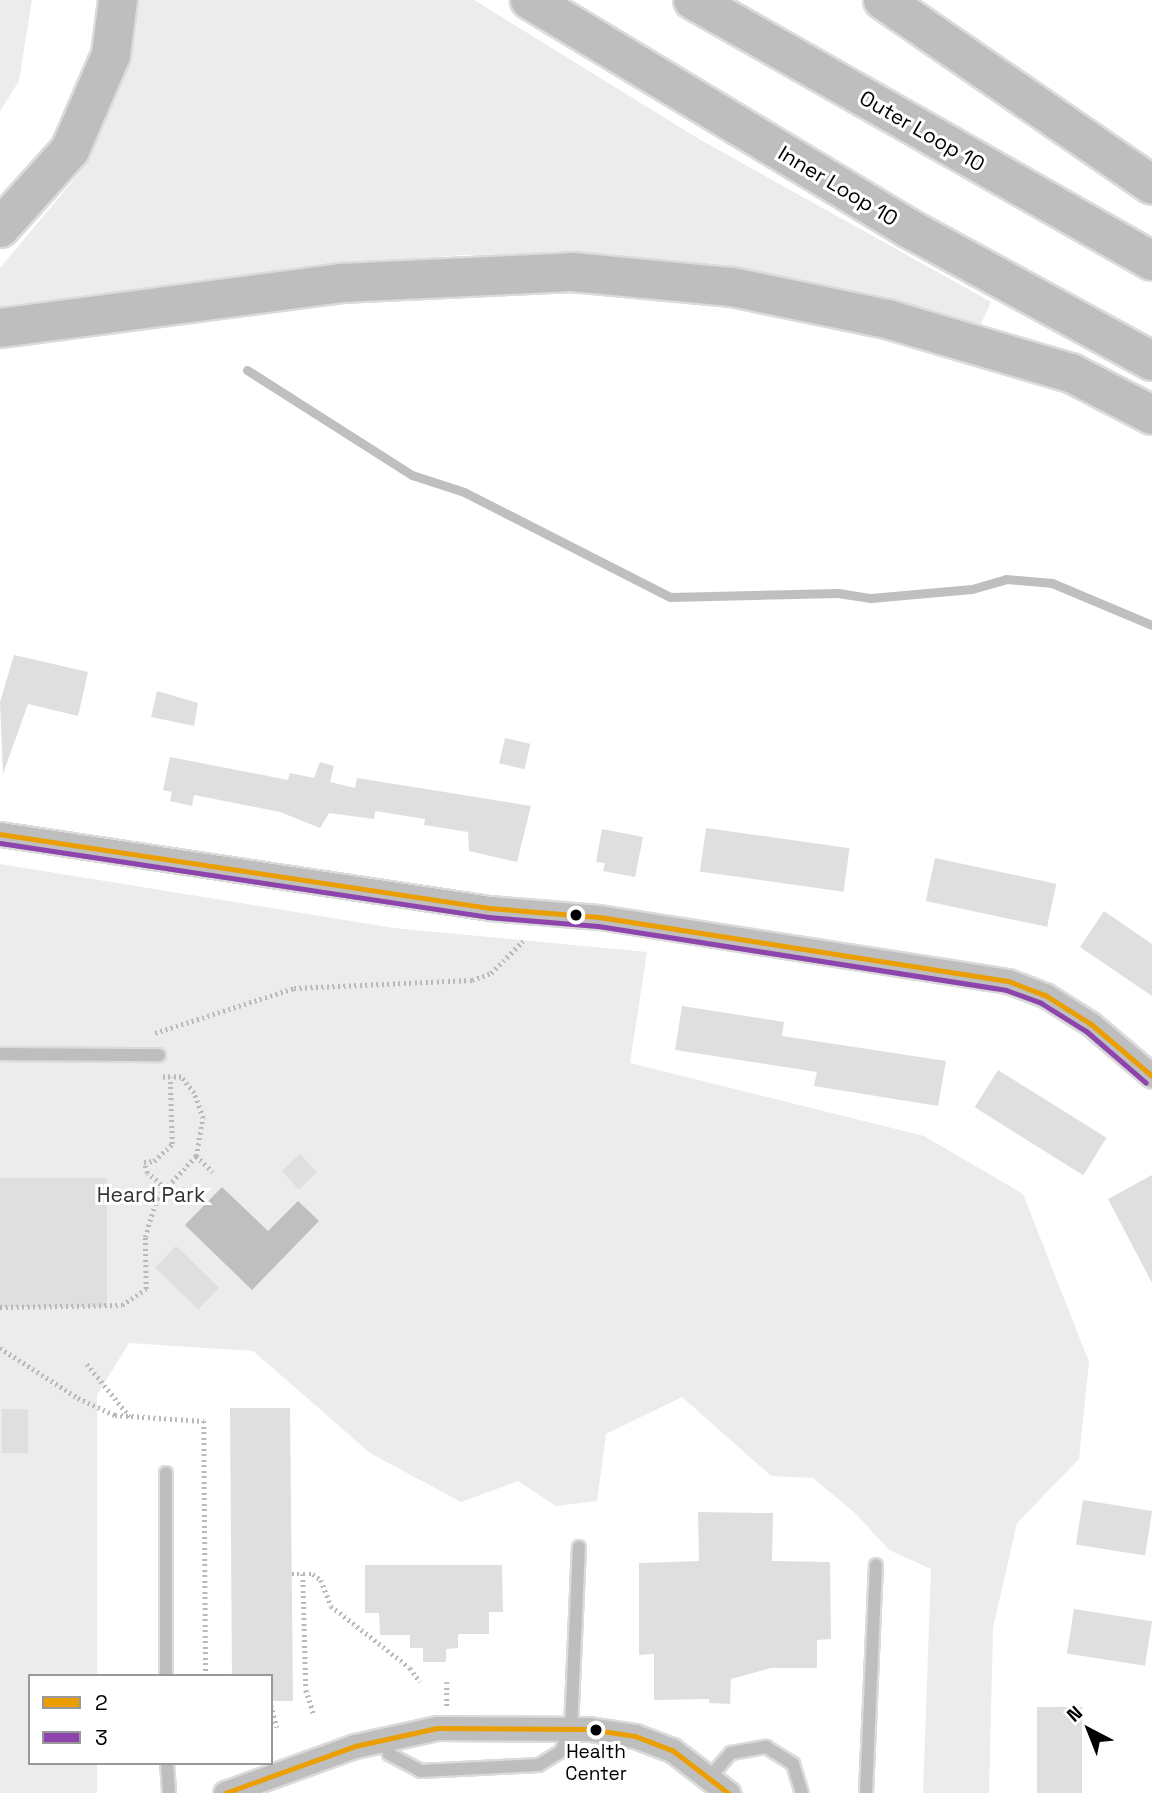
<!DOCTYPE html>
<style>
body{margin:0}
#map{position:relative;width:1152px;height:1793px;overflow:hidden;background:#fff;font-family:"Space Grotesk",sans-serif}
div>[style]{position:absolute}
.green>*{inset:0;background:#ececec}
.water>*{inset:0;background:#bfbfbf}
.stream>*{height:9px;margin:-4.5px;padding:0 4.5px;transform-origin:4.5px;border-radius:4.5px;background:#bfbfbf}
.building>*{inset:0;background:#dfdfdf;transform-origin:0 0}
.path>*{height:4.5px;margin-top:-2.25px;transform-origin:0;background:repeating-linear-gradient(90deg,#b9b9b9 0 2px,transparent 0 5.5px)}
.roads{filter:drop-shadow(2px 0 #dbdbdb) drop-shadow(-2px 0 #dbdbdb) drop-shadow(0 2px #dbdbdb) drop-shadow(0 -2px #dbdbdb)}
.lane>*{height:12px;margin:-6px;padding:0 6px;transform-origin:6px;border-radius:6px;background:#bebebe}
.street>*{height:23px;margin:-11.5px;padding:0 11.5px;transform-origin:11.5px;border-radius:11.5px;background:#bebebe}
.highway>*{height:38px;margin:-19px;padding:0 19px;transform-origin:19px;border-radius:19px;background:#bebebe}
.bus-1>*{height:5px;margin:-2.5px;padding:0 2.5px;transform-origin:2.5px;border-radius:2.5px;background:#eb9e00}
.bus-2>*{height:5px;margin:-2.5px;padding:0 2.5px;transform-origin:2.5px;border-radius:2.5px;background:#8e44ad}
.dots>*{width:19px;height:19px;translate:-50% -50%;box-sizing:border-box;border:4px solid #fff;border-radius:50%}
span{translate:-50% -50%;white-space:nowrap;text-align:center;line-height:1.15;-webkit-text-stroke:6px #fff;paint-order:stroke}
.bus-label{font-size:19px;color:#000}
.street-label{font-size:21px;color:#000}
.park-label{font-size:21px;color:#333}
.legend{position:absolute;left:28px;top:1674px;width:245px;height:91px;box-sizing:border-box;background:#fff;border:2px solid #999;margin:0;padding:9px 12px;list-style:none;font-size:21px;color:#000}
.legend li{display:flex;align-items:center;gap:14px;height:35px}
.legend b{width:35px;border:2px solid #999}
.north{position:absolute;left:1054px;top:1695px;width:70px;height:70px;-webkit-text-stroke:5px #fff;paint-order:stroke;rotate:318deg;font-size:19px;font-weight:700;line-height:28px;text-align:center;color:#000}
.north::after{content:'';display:block;margin:auto;width:24px;height:32px;background:#000;clip-path:polygon(50% 0,100% 100%,50% 72%,0 100%)}
</style>
<div id="map">
<div class="green">
<div style="clip-path:polygon(0 0,32px 0,19px 81px,0 111px)"></div>
<div style="clip-path:polygon(138px 0,474px 0,699px 139px,991px 302px,980px 326px,869px 294px,739px 269px,555px 254px,463px 255px,357px 263px,32px 308px,24px 303px,0 307px,0 268px,81px 171px,103px 129px,135px 34px)"></div>
<div style="clip-path:polygon(0 864px,394px 928px,647px 952px,630px 1063px,924px 1136px,1023px 1194px,1089px 1362px,1079px 1459px,1017px 1523px,993px 1628px,989px 1793px,923px 1793px,931px 1569px,889px 1550px,855px 1513px,813px 1478px,771px 1476px,682px 1397px,606px 1434px,597px 1501px,556px 1506px,518px 1481px,461px 1502px,370px 1453px,253px 1351px,129px 1343px,97px 1395px,97px 1676px,30px 1676px,30px 1763px,97px 1763px,97px 1793px,0 1793px)"></div>
</div>
<div class="water">
<div style="clip-path:polygon(222px 1187px,268px 1231px,298px 1201px,319px 1221px,252px 1290px,185px 1225px)"></div>
</div>
<div class="stream">
<div style="left:247px;top:370px;width:196px;rotate:32.5deg"></div>
<div style="left:412px;top:475px;width:55px;rotate:18.1deg"></div>
<div style="left:464px;top:492px;width:231px;rotate:27deg"></div>
<div style="left:670px;top:597px;width:168px;rotate:-1.4deg"></div>
<div style="left:838px;top:593px;width:33px;rotate:9deg"></div>
<div style="left:871px;top:598px;width:101px;rotate:-5.1deg"></div>
<div style="left:972px;top:589px;width:35px;rotate:-16deg"></div>
<div style="left:1006px;top:579px;width:46px;rotate:5deg"></div>
<div style="left:1052px;top:583px;width:108px;rotate:22.8deg"></div>
</div>
<div class="building">
<div style="clip-path:polygon(14px 655px,88px 672px,78px 716px,28px 704px,3px 774px,0 702px)"></div>
<div style="clip-path:polygon(157px 691px,198px 703px,194px 726px,151px 717px)"></div>
<div style="left:505px;top:738px;width:26px;height:26px;rotate:13deg"></div>
<div style="clip-path:polygon(170px 757px,288px 780px,290px 773px,314px 778px,320px 762px,334px 766px,330px 782px,355px 788px,357px 778px,531px 806px,517px 862px,469px 851px,468px 832px,424px 825px,425px 819px,375px 811px,374px 819px,329px 813px,320px 828px,280px 812px,194px 795px,192px 806px,170px 801px,172px 792px,163px 790px)"></div>
<div style="left:706px;top:828px;width:145px;height:44px;rotate:8deg"></div>
<div style="clip-path:polygon(602px 829px,643px 837px,635px 877px,603px 871px,605px 863px,596px 862px)"></div>
<div style="left:935px;top:858px;width:124px;height:44px;rotate:12deg"></div>
<div style="clip-path:polygon(1104px 911px,1152px 944px,1152px 996px,1080px 947px)"></div>
<div style="clip-path:polygon(682px 1006px,784px 1022px,782px 1036px,946px 1061px,938px 1106px,814px 1086px,817px 1072px,675px 1050px)"></div>
<div style="left:998px;top:1070px;width:128px;height:44px;rotate:32deg"></div>
<div style="left:300px;top:1154px;width:25px;height:25px;rotate:47deg"></div>
<div style="clip-path:polygon(1152px 1175px,1152px 1283px,1108px 1199px)"></div>
<div style="left:107px;top:1178px;width:129px;height:107px;rotate:90deg"></div>
<div style="left:176px;top:1246px;width:60px;height:30px;rotate:44deg"></div>
<div style="clip-path:polygon(230px 1408px,290px 1408px,293px 1701px,271px 1701px,271px 1676px,232px 1676px)"></div>
<div style="left:2px;top:1409px;width:26px;height:44px"></div>
<div style="left:1083px;top:1500px;width:70px;height:45px;rotate:9deg"></div>
<div style="clip-path:polygon(698px 1512px,773px 1513px,772px 1561px,830px 1562px,831px 1639px,817px 1640px,817px 1668px,771px 1668px,731px 1679px,730px 1704px,709px 1703px,709px 1699px,654px 1700px,654px 1654px,639px 1655px,639px 1563px,699px 1561px)"></div>
<div style="clip-path:polygon(365px 1565px,502px 1565px,503px 1612px,489px 1612px,489px 1634px,458px 1634px,458px 1648px,446px 1649px,446px 1662px,423px 1662px,423px 1648px,410px 1648px,410px 1635px,380px 1635px,379px 1613px,365px 1613px)"></div>
<div style="left:1074px;top:1609px;width:79px;height:45px;rotate:9deg"></div>
<div style="left:1037px;top:1707px;width:45px;height:86px"></div>
</div>
<div class="path">
<div style="left:155px;top:1033px;width:146px;rotate:-17.9deg"></div>
<div style="left:294px;top:988px;width:178px;rotate:-2.6deg"></div>
<div style="left:472px;top:980px;width:20px;rotate:-20deg"></div>
<div style="left:491px;top:973px;width:45px;rotate:-45deg"></div>
<div style="left:196px;top:1156px;width:23px;rotate:43deg"></div>
<div style="left:165px;top:1188px;width:23px;rotate:-140deg"></div>
<div style="left:147px;top:1173px;width:11px;rotate:-105deg"></div>
<div style="left:144px;top:1162px;width:10px;rotate:-6deg"></div>
<div style="left:154px;top:1161px;width:25px;rotate:-43deg"></div>
<div style="left:172px;top:1144px;width:67px;rotate:-91.7deg"></div>
<div style="left:0;top:1307px;width:122px;rotate:-0.9deg"></div>
<div style="left:122px;top:1305px;width:29px;rotate:-34deg"></div>
<div style="left:146px;top:1289px;width:52px;rotate:-91.1deg"></div>
<div style="left:145px;top:1237px;width:41px;rotate:-72.9deg"></div>
<div style="left:157px;top:1198px;width:57px;rotate:-47.1deg"></div>
<div style="left:196px;top:1156px;width:39px;rotate:-80deg"></div>
<div style="left:203px;top:1118px;width:27px;rotate:-110deg"></div>
<div style="left:194px;top:1093px;width:21px;rotate:-129deg"></div>
<div style="left:181px;top:1077px;width:22px;rotate:180deg"></div>
<div style="left:0;top:1348px;width:93px;rotate:32.7deg"></div>
<div style="left:78px;top:1398px;width:41px;rotate:24.7deg"></div>
<div style="left:115px;top:1415px;width:89px;rotate:3.9deg"></div>
<div style="left:204px;top:1421px;width:255px;rotate:89.6deg"></div>
<div style="left:87px;top:1364px;width:68px;rotate:50.9deg"></div>
<div style="left:292px;top:1574px;width:21px"></div>
<div style="left:313px;top:1574px;width:10px;rotate:37deg"></div>
<div style="left:321px;top:1580px;width:28px;rotate:69deg"></div>
<div style="left:331px;top:1606px;width:100px;rotate:38.1deg"></div>
<div style="left:410px;top:1668px;width:17px;rotate:54deg"></div>
<div style="left:303px;top:1574px;width:116px;rotate:88.5deg"></div>
<div style="left:306px;top:1690px;width:25px;rotate:72deg"></div>
<div style="left:447px;top:1682px;width:24px;rotate:90deg"></div>
<div style="left:271px;top:1705px;width:23px;rotate:75deg"></div>
</div>
<div class="roads">
<div class="lane">
<div style="left:0;top:1054px;width:159px;rotate:0.4deg"></div>
<div style="left:166px;top:1473px;width:203px;rotate:90deg"></div>
<div style="left:383px;top:1738px;width:17px;rotate:69deg"></div>
<div style="left:389px;top:1754px;width:36px;rotate:28deg"></div>
<div style="left:421px;top:1771px;width:118px;rotate:-2.9deg"></div>
<div style="left:539px;top:1765px;width:26px;rotate:-32deg"></div>
<div style="left:561px;top:1751px;width:24px;rotate:-66deg"></div>
<div style="left:571px;top:1729px;width:182px;rotate:-87.5deg"></div>
<div style="left:167px;top:1763px;width:30px;rotate:86deg"></div>
<div style="left:710px;top:1777px;width:32px;rotate:-49deg"></div>
<div style="left:731px;top:1753px;width:36px;rotate:-10deg"></div>
<div style="left:766px;top:1747px;width:32px;rotate:32deg"></div>
<div style="left:793px;top:1764px;width:30px;rotate:73deg"></div>
<div style="left:866px;top:1793px;width:228px;rotate:-87.5deg"></div>
</div>
<div class="street">
<div style="left:0;top:834px;width:495px;rotate:8.6deg"></div>
<div style="left:489px;top:908px;width:110px;rotate:4.7deg"></div>
<div style="left:599px;top:917px;width:414px;rotate:8.9deg"></div>
<div style="left:1008px;top:981px;width:40px;rotate:21deg"></div>
<div style="left:1045px;top:995px;width:54px;rotate:32.2deg"></div>
<div style="left:1091px;top:1024px;width:80px;rotate:40.4deg"></div>
<div style="left:225px;top:1793px;width:138px;rotate:-19.9deg"></div>
<div style="left:355px;top:1746px;width:84px;rotate:-12.4deg"></div>
<div style="left:437px;top:1728px;width:152px;rotate:0.4deg"></div>
<div style="left:589px;top:1729px;width:47px;rotate:8.7deg"></div>
<div style="left:635px;top:1736px;width:40px;rotate:21deg"></div>
<div style="left:672px;top:1750px;width:71px;rotate:37.5deg"></div>
</div>
<div class="highway">
<div style="left:530px;top:0;width:441px;rotate:31.1deg"></div>
<div style="left:908px;top:228px;width:278px;rotate:28.6deg"></div>
<div style="left:693px;top:0;width:528px;rotate:29.62deg"></div>
<div style="left:883px;top:0;width:326px;rotate:34.5deg"></div>
<div style="left:0;top:228px;width:105px;rotate:-48.1deg"></div>
<div style="left:70px;top:150px;width:103px;rotate:-66.7deg"></div>
<div style="left:111px;top:55px;width:55px;rotate:-82.7deg"></div>
<div style="left:0;top:328px;width:344px;rotate:-7.5deg"></div>
<div style="left:341px;top:283px;width:231px;rotate:-2.7deg"></div>
<div style="left:572px;top:272px;width:161px;rotate:5.4deg"></div>
<div style="left:732px;top:287px;width:158px;rotate:11.7deg"></div>
<div style="left:887px;top:319px;width:192px;rotate:16.4deg"></div>
<div style="left:1071px;top:373px;width:91px;rotate:27.4deg"></div>
</div>
</div>
<div class="bus-1">
<div style="left:0;top:834px;width:495px;rotate:8.6deg"></div>
<div style="left:489px;top:908px;width:110px;rotate:4.7deg"></div>
<div style="left:599px;top:917px;width:414px;rotate:8.9deg"></div>
<div style="left:1008px;top:981px;width:40px;rotate:21deg"></div>
<div style="left:1045px;top:995px;width:54px;rotate:32.2deg"></div>
<div style="left:1091px;top:1024px;width:80px;rotate:40.4deg"></div>
<div style="left:225px;top:1793px;width:138px;rotate:-19.9deg"></div>
<div style="left:355px;top:1746px;width:84px;rotate:-12.4deg"></div>
<div style="left:437px;top:1728px;width:152px;rotate:0.4deg"></div>
<div style="left:589px;top:1729px;width:47px;rotate:8.7deg"></div>
<div style="left:635px;top:1736px;width:40px;rotate:21deg"></div>
<div style="left:672px;top:1750px;width:71px;rotate:37.5deg"></div>
</div>
<div class="bus-2">
<div style="left:0;top:843px;width:494px;rotate:8.6deg"></div>
<div style="left:488px;top:917px;width:110px;rotate:4.7deg"></div>
<div style="left:598px;top:926px;width:413px;rotate:8.9deg"></div>
<div style="left:1006px;top:990px;width:37px;rotate:20deg"></div>
<div style="left:1041px;top:1003px;width:53px;rotate:31.9deg"></div>
<div style="left:1086px;top:1031px;width:79px;rotate:40.9deg"></div>
</div>
<div class="dots">
<div style="left:576px;top:915px;background:#000"></div>
<div style="left:596px;top:1730px;background:#000"></div>
</div>
<div class="bus-label">
<span style="left:596px;top:1763px">Health<br>Center</span>
</div>
<div class="street-label">
<span style="left:922px;top:131px;rotate:30deg">Outer Loop 10</span>
<span style="left:838px;top:186px;rotate:31deg">Inner Loop 10</span>
</div>
<div class="park-label">
<span style="left:151px;top:1195px">Heard Park</span>
</div>
<ul class="legend">
<li><b style="height:9px;background:#eb9e00"></b>2</li>
<li><b style="height:9px;background:#8e44ad"></b>3</li>
</ul>
<div class="north">N</div>
</div>
